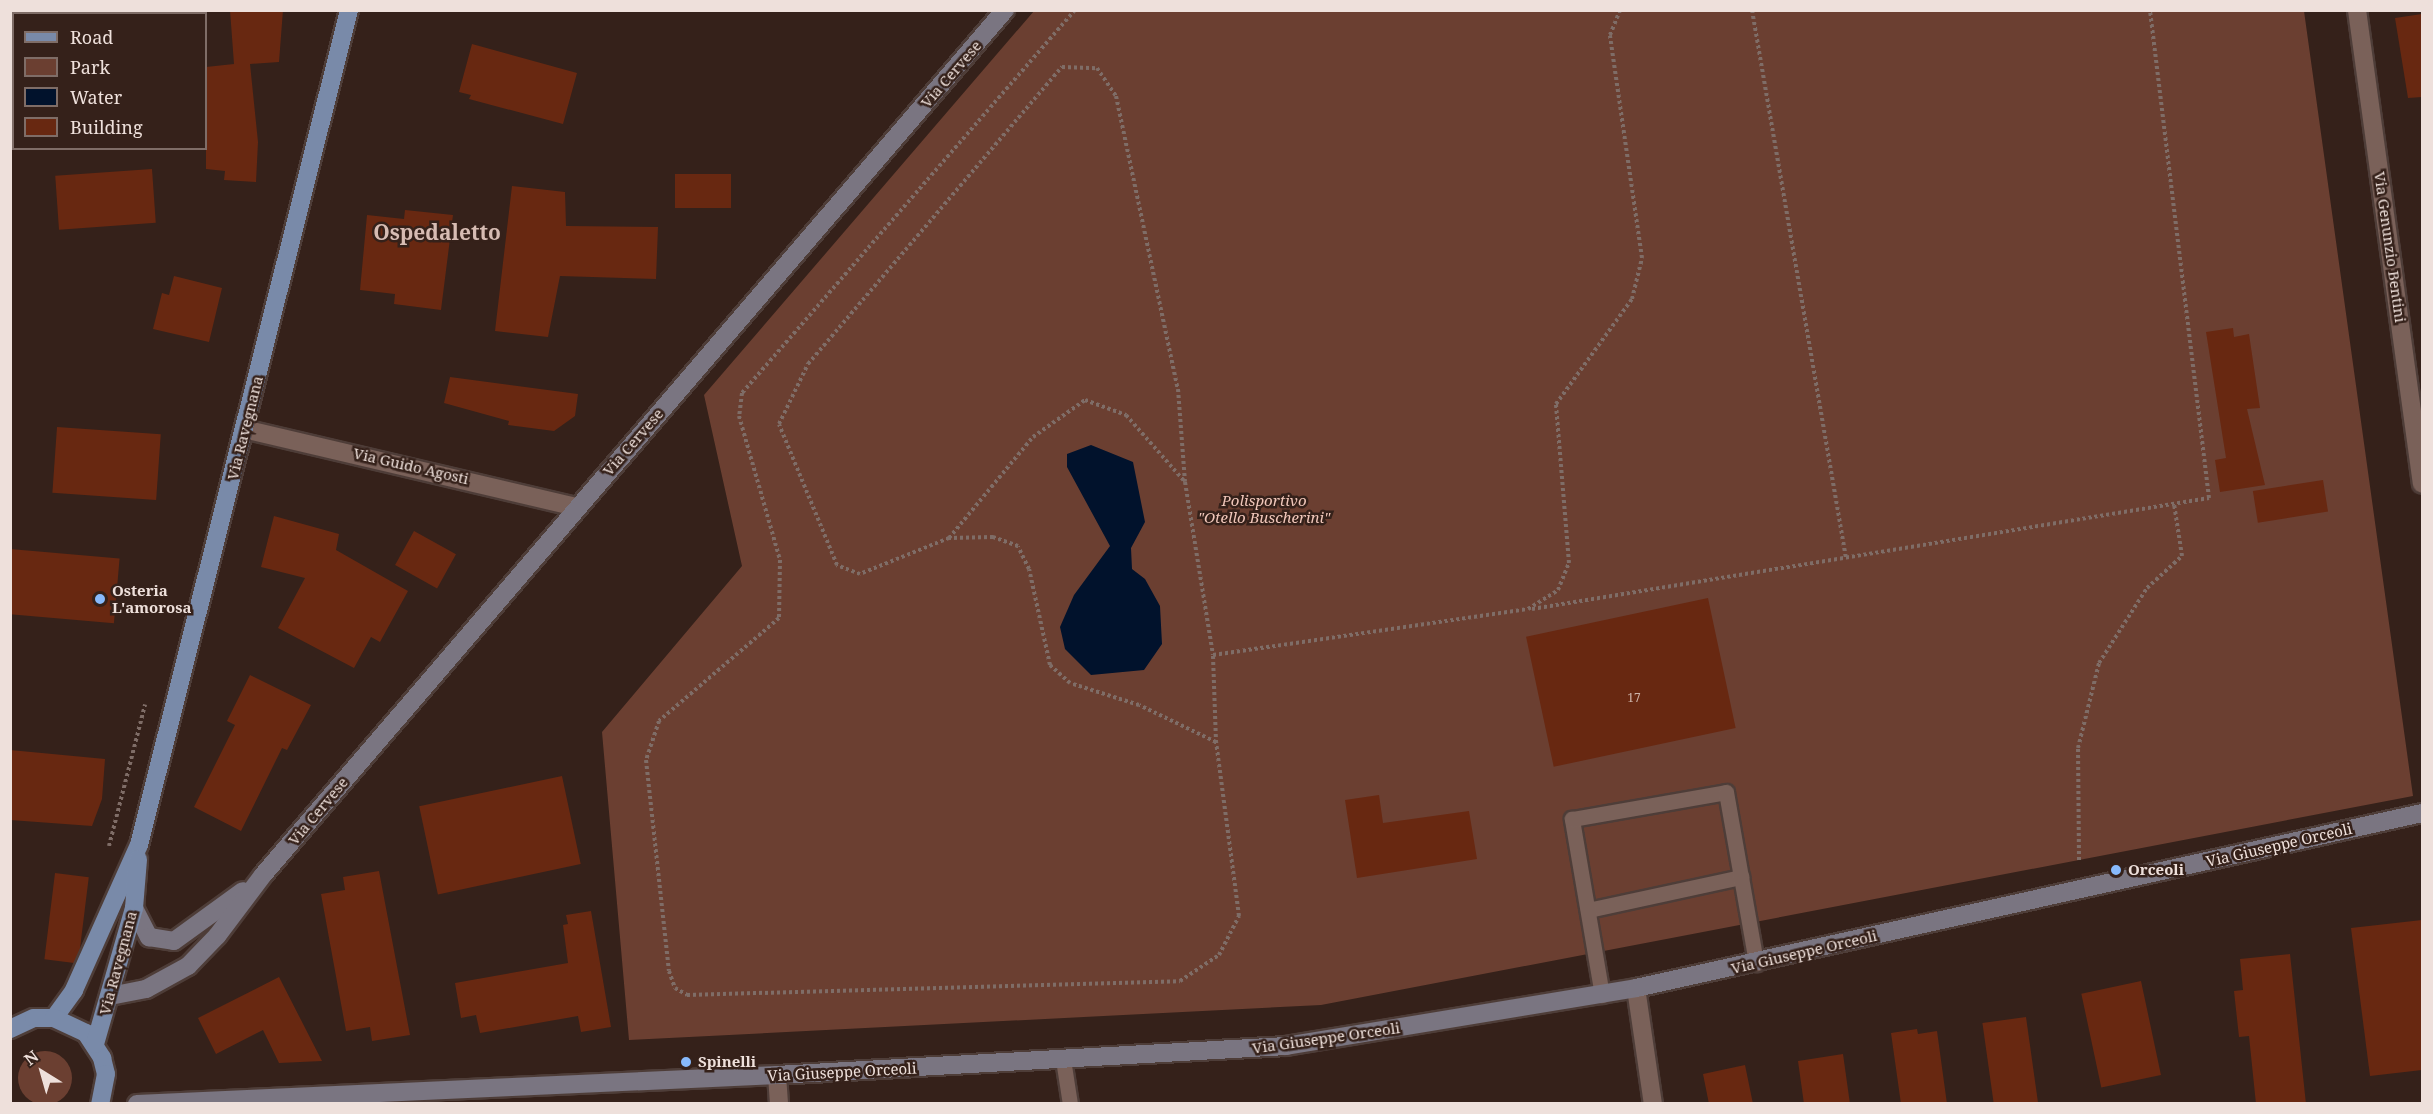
<!DOCTYPE html>
<style>
body{margin:0}
#map{position:relative;width:2433px;height:1114px;overflow:hidden;background:#35211a;font-family:"Noto Serif",serif}
div>[style]{position:absolute}
.green>*{inset:0;background:#6b3f31}
.round{border-radius:50%}
.water>*{inset:0;background:#01122c}
.building>*{inset:0;background:#682811;transform-origin:0 0}
.path>*{height:4px;margin-top:-2px;transform-origin:0;background:repeating-linear-gradient(90deg,#7f6d67 0 3px,transparent 0 6px)}
.roads{filter:drop-shadow(2px 0 #4e3d38) drop-shadow(-2px 0 #4e3d38) drop-shadow(0 2px #4e3d38) drop-shadow(0 -2px #4e3d38)}
.lane>*{height:15px;margin:-7.5px;padding:0 7.5px;transform-origin:7.5px;border-radius:7.5px;background:#7a6159}
.street>*{height:18px;margin:-9px;padding:0 9px;transform-origin:9px;border-radius:9px;background:#7a6159}
.secondary>*{height:18px;margin:-9px;padding:0 9px;transform-origin:9px;border-radius:9px;background:#7a7581}
.primary>*{height:18px;margin:-9px;padding:0 9px;transform-origin:9px;border-radius:9px;background:#798aa9}
.dots>*{width:16px;height:16px;translate:-50% -50%;box-sizing:border-box;border:3px solid #35211a;border-radius:50%}
span{translate:-50% -50%;white-space:nowrap;text-align:center;line-height:1.15;-webkit-text-stroke:5px #35211a;paint-order:stroke}
.number-label{font-size:12px;color:#ccb2a8}
.number-label span{-webkit-text-stroke-width:0}
.street-label{font-size:15px;color:#eee0db}
.park-label{font-size:15px;color:#f1c7ba;font-style:italic}
.poi-label{font-size:15px;color:#eee0db;font-weight:700}
.left{translate:0 -50%;text-align:left}
.district-label{font-size:21px;color:#d7bcb3;font-weight:700}
.frame{position:absolute;inset:0;border:12px solid #eee0db;pointer-events:none}
.legend{position:absolute;left:12px;top:12px;width:195px;height:138px;box-sizing:border-box;background:#35211a;border:2px solid #7f6d67;margin:0;padding:8px 10px;list-style:none;font-size:18px;color:#eee0db}
.legend li{display:flex;align-items:center;gap:12px;height:30px}
.legend b{width:30px;border:2px solid #7f6d67}
.north{position:absolute;left:12px;top:1042px;width:60px;height:60px;-webkit-text-stroke:4px #35211a;paint-order:stroke;rotate:323deg;font-size:16px;font-weight:700;line-height:24px;text-align:center;color:#eee0db}
.north::after{content:'';display:block;margin:auto;width:21px;height:27px;background:#eee0db;clip-path:polygon(50% 0,100% 100%,50% 72%,0 100%)}
</style>
<div id="map">
<div class="green">
<div style="clip-path:polygon(1034px 11px,2304px 11px,2413px 796px,1321px 1005px,629px 1040px,602px 732px,742px 566px,704px 395px)"></div>
<div class="round" style="left:18px;top:1051px;width:54px;height:54px"></div>
</div>
<div class="water">
<div style="clip-path:polygon(1091px 445px,1133px 462px,1145px 522px,1131px 548px,1132px 569px,1145px 579px,1160px 606px,1162px 644px,1144px 670px,1091px 675px,1065px 649px,1060px 627px,1074px 595px,1110px 546px,1067px 467px,1067px 454px)"></div>
</div>
<div class="building">
<div style="clip-path:polygon(230px 10px,283px 10px,279px 62px,250px 64px,258px 142px,256px 182px,224px 180px,225px 171px,206px 169px,206px 67px,234px 64px)"></div>
<div style="clip-path:polygon(2422px 14px,2422px 97px,2408px 98px,2395px 18px)"></div>
<div style="clip-path:polygon(472px 44px,577px 73px,563px 124px,469px 99px,471px 95px,459px 92px)"></div>
<div style="left:152px;top:169px;width:54px;height:97px;rotate:86deg"></div>
<div style="left:731px;top:174px;width:34px;height:56px;rotate:90deg"></div>
<div style="clip-path:polygon(512px 186px,565px 192px,566px 226px,658px 227px,656px 279px,560px 276px,548px 337px,495px 331px)"></div>
<div style="clip-path:polygon(405px 210px,453px 215px,441px 310px,394px 304px,395px 294px,360px 290px,367px 215px,404px 219px)"></div>
<div style="clip-path:polygon(174px 276px,222px 288px,209px 342px,153px 329px,162px 293px,169px 295px)"></div>
<div style="clip-path:polygon(2233px 328px,2234px 337px,2249px 334px,2260px 408px,2247px 409px,2265px 485px,2220px 492px,2215px 460px,2226px 458px,2206px 332px)"></div>
<div style="clip-path:polygon(450px 377px,578px 394px,575px 416px,554px 431px,508px 425px,509px 421px,444px 403px)"></div>
<div style="left:57px;top:427px;width:104px;height:66px;rotate:4deg"></div>
<div style="left:2323px;top:480px;width:32px;height:71px;rotate:81deg"></div>
<div style="clip-path:polygon(274px 516px,339px 534px,336px 550px,408px 591px,380px 642px,371px 637px,354px 668px,278px 628px,305px 578px,261px 567px)"></div>
<div style="left:414px;top:531px;width:48px;height:39px;rotate:29deg"></div>
<div style="left:10px;top:549px;width:110px;height:65px;rotate:5deg"></div>
<div style="left:1708px;top:598px;width:133px;height:186px;rotate:78deg"></div>
<div style="clip-path:polygon(250px 675px,311px 705px,287px 750px,282px 748px,241px 831px,194px 807px,235px 725px,227px 721px)"></div>
<div style="clip-path:polygon(10px 750px,105px 759px,102px 799px,92px 826px,10px 820px)"></div>
<div style="left:562px;top:776px;width:90px;height:146px;rotate:78deg"></div>
<div style="clip-path:polygon(1379px 795px,1383px 823px,1469px 811px,1477px 859px,1357px 878px,1345px 800px)"></div>
<div style="clip-path:polygon(379px 871px,410px 1035px,372px 1041px,370px 1027px,346px 1031px,321px 894px,345px 890px,343px 877px)"></div>
<div style="left:55px;top:873px;width:34px;height:87px;rotate:7deg"></div>
<div style="clip-path:polygon(591px 911px,611px 1027px,581px 1032px,578px 1016px,480px 1033px,476px 1015px,461px 1018px,455px 983px,568px 963px,563px 925px,568px 924px,566px 915px)"></div>
<div style="clip-path:polygon(2422px 920px,2422px 1070px,2370px 1076px,2351px 928px)"></div>
<div style="clip-path:polygon(2290px 954px,2306px 1104px,2256px 1104px,2249px 1036px,2239px 1037px,2234px 991px,2243px 990px,2240px 959px)"></div>
<div style="clip-path:polygon(279px 977px,322px 1061px,279px 1063px,263px 1030px,216px 1054px,198px 1018px)"></div>
<div style="left:2141px;top:981px;width:96px;height:61px;rotate:78deg"></div>
<div style="left:2026px;top:1017px;width:88px;height:44px;rotate:82deg"></div>
<div style="clip-path:polygon(1917px 1029px,1918px 1034px,1937px 1031px,1947px 1104px,1901px 1104px,1891px 1033px)"></div>
<div style="clip-path:polygon(1843px 1054px,1850px 1104px,1804px 1104px,1798px 1061px)"></div>
<div style="clip-path:polygon(1745px 1065px,1753px 1104px,1709px 1104px,1703px 1074px)"></div>
</div>
<div class="path">
<div style="left:1075px;top:10px;width:508px;rotate:131.01deg"></div>
<div style="left:742px;top:393px;width:23px;rotate:97deg"></div>
<div style="left:739px;top:416px;width:150px;rotate:74.1deg"></div>
<div style="left:780px;top:560px;width:58px;rotate:91deg"></div>
<div style="left:779px;top:618px;width:158px;rotate:139.4deg"></div>
<div style="left:659px;top:721px;width:41px;rotate:108.4deg"></div>
<div style="left:646px;top:760px;width:212px;rotate:83.8deg"></div>
<div style="left:669px;top:971px;width:18px;rotate:71deg"></div>
<div style="left:675px;top:988px;width:14px;rotate:30deg"></div>
<div style="left:687px;top:995px;width:493px;rotate:-1.6deg"></div>
<div style="left:1180px;top:981px;width:47px;rotate:-33.7deg"></div>
<div style="left:1219px;top:955px;width:44px;rotate:-62.9deg"></div>
<div style="left:1239px;top:916px;width:176px;rotate:-97.5deg"></div>
<div style="left:1216px;top:742px;width:85px;rotate:-154.3deg"></div>
<div style="left:1139px;top:705px;width:72px;rotate:-162.3deg"></div>
<div style="left:1070px;top:683px;width:27px;rotate:-138deg"></div>
<div style="left:1050px;top:665px;width:98px;rotate:-102.3deg"></div>
<div style="left:1029px;top:569px;width:25px;rotate:-116deg"></div>
<div style="left:1018px;top:546px;width:27px;rotate:-160deg"></div>
<div style="left:993px;top:537px;width:44px;rotate:178.7deg"></div>
<div style="left:949px;top:538px;width:96px;rotate:158deg"></div>
<div style="left:860px;top:574px;width:25px;rotate:-159deg"></div>
<div style="left:837px;top:565px;width:152px;rotate:-112.4deg"></div>
<div style="left:779px;top:424px;width:67px;rotate:-64.2deg"></div>
<div style="left:808px;top:364px;width:391px;rotate:-49.5deg"></div>
<div style="left:1062px;top:67px;width:35px;rotate:2deg"></div>
<div style="left:1097px;top:68px;width:34px;rotate:56deg"></div>
<div style="left:1116px;top:96px;width:299px;rotate:78.1deg"></div>
<div style="left:1178px;top:389px;width:93px;rotate:85.7deg"></div>
<div style="left:1185px;top:482px;width:175px;rotate:80.8deg"></div>
<div style="left:1213px;top:655px;width:318px;rotate:-8.3deg"></div>
<div style="left:1528px;top:609px;width:36px;rotate:-32deg"></div>
<div style="left:1558px;top:590px;width:29px;rotate:-68deg"></div>
<div style="left:1569px;top:563px;width:160px;rotate:-94.7deg"></div>
<div style="left:1556px;top:404px;width:130px;rotate:-54.1deg"></div>
<div style="left:1632px;top:299px;width:42px;rotate:-76.3deg"></div>
<div style="left:1642px;top:258px;width:225px;rotate:-98.2deg"></div>
<div style="left:1610px;top:35px;width:27px;rotate:-68deg"></div>
<div style="left:1752px;top:10px;width:556px;rotate:80.27deg"></div>
<div style="left:949px;top:538px;width:131px;rotate:-50.3deg"></div>
<div style="left:1033px;top:437px;width:64px;rotate:-35.4deg"></div>
<div style="left:1085px;top:400px;width:44px;rotate:20.1deg"></div>
<div style="left:1126px;top:415px;width:89px;rotate:48.6deg"></div>
<div style="left:1532px;top:609px;width:686px;rotate:-9.31deg"></div>
<div style="left:2209px;top:498px;width:492px;rotate:-96.9deg"></div>
<div style="left:1213px;top:656px;width:86px;rotate:88deg"></div>
<div style="left:109px;top:846px;width:146px;rotate:-75.7deg"></div>
<div style="left:2079px;top:860px;width:112px;rotate:-90.5deg"></div>
<div style="left:2078px;top:748px;width:88px;rotate:-76.1deg"></div>
<div style="left:2099px;top:663px;width:89px;rotate:-57.4deg"></div>
<div style="left:2147px;top:588px;width:47px;rotate:-42.4deg"></div>
<div style="left:2182px;top:556px;width:53px;rotate:-98.7deg"></div>
</div>
<div class="roads">
<div class="lane">
<div style="left:1588px;top:910px;width:157px;rotate:-12.2deg"></div>
<div style="left:1602px;top:995px;width:179px;rotate:-99.7deg"></div>
<div style="left:1572px;top:819px;width:156px;rotate:-9.9deg"></div>
<div style="left:1726px;top:792px;width:174px;rotate:80deg"></div>
<div style="left:1063px;top:1059px;width:46px;rotate:81.2deg"></div>
</div>
<div class="street">
<div style="left:2357px;top:10px;width:478px;rotate:82.2deg"></div>
<div style="left:244px;top:429px;width:342px;rotate:13.2deg"></div>
<div style="left:1636px;top:988px;width:117px;rotate:81.7deg"></div>
<div style="left:777px;top:1075px;width:29px;rotate:86deg"></div>
</div>
<div class="secondary">
<div style="left:134px;top:908px;width:33px;rotate:63deg"></div>
<div style="left:149px;top:937px;width:25px;rotate:9deg"></div>
<div style="left:174px;top:941px;width:85px;rotate:-35.9deg"></div>
<div style="left:110px;top:996px;width:37px;rotate:-11deg"></div>
<div style="left:146px;top:989px;width:48px;rotate:-28.7deg"></div>
<div style="left:188px;top:966px;width:42px;rotate:-46deg"></div>
<div style="left:217px;top:936px;width:76px;rotate:-53deg"></div>
<div style="left:263px;top:875px;width:1140px;rotate:-49.38deg"></div>
<div style="left:137px;top:1104px;width:641px;rotate:-2.59deg"></div>
<div style="left:777px;top:1075px;width:510px;rotate:-3.26deg"></div>
<div style="left:1286px;top:1046px;width:355px;rotate:-9.4deg"></div>
<div style="left:1636px;top:988px;width:805px;rotate:-12.55deg"></div>
</div>
<div class="primary">
<div style="left:54px;top:1018px;width:34px;rotate:-54deg"></div>
<div style="left:74px;top:990px;width:159px;rotate:-65.9deg"></div>
<div style="left:139px;top:845px;width:861px;rotate:-75.88deg"></div>
<div style="left:10px;top:1029px;width:26px;rotate:-25deg"></div>
<div style="left:34px;top:1018px;width:20px"></div>
<div style="left:54px;top:1018px;width:35px;rotate:25deg"></div>
<div style="left:86px;top:1033px;width:30px;rotate:57deg"></div>
<div style="left:102px;top:1058px;width:16px;rotate:76deg"></div>
<div style="left:106px;top:1074px;width:31px;rotate:101deg"></div>
<div style="left:95px;top:1044px;width:141px;rotate:-74deg"></div>
<div style="left:134px;top:908px;width:49px;rotate:-85.3deg"></div>
</div>
</div>
<div class="dots">
<div style="left:100px;top:599px;background:#88bafc"></div>
<div style="left:2116px;top:870px;background:#88bafc"></div>
<div style="left:686px;top:1062px;background:#88bafc"></div>
</div>
<div class="number-label">
<span style="left:1634px;top:698px">17</span>
</div>
<div class="street-label">
<span style="left:951px;top:74px;rotate:-49deg">Via Cervese</span>
<span style="left:2390px;top:247px;rotate:82deg">Via Genunzio Bentini</span>
<span style="left:245px;top:428px;rotate:-76deg">Via Ravegnana</span>
<span style="left:633px;top:442px;rotate:-49deg">Via Cervese</span>
<span style="left:411px;top:466px;rotate:13deg">Via Guido Agosti</span>
<span style="left:318px;top:811px;rotate:-50deg">Via Cervese</span>
<span style="left:2279px;top:845px;rotate:-13deg">Via Giuseppe Orceoli</span>
<span style="left:1804px;top:952px;rotate:-13deg">Via Giuseppe Orceoli</span>
<span style="left:118px;top:963px;rotate:-75deg">Via Ravegnana</span>
<span style="left:1326px;top:1038px;rotate:-8deg">Via Giuseppe Orceoli</span>
<span style="left:842px;top:1072px;rotate:-3deg">Via Giuseppe Orceoli</span>
</div>
<div class="park-label">
<span style="left:1264px;top:509px">Polisportivo<br>"Otello Buscherini"</span>
</div>
<div class="poi-label">
<span class="left" style="left:112px;top:599px">Osteria<br>L'amorosa</span>
<span class="left" style="left:2128px;top:870px">Orceoli</span>
<span class="left" style="left:698px;top:1062px">Spinelli</span>
</div>
<div class="district-label">
<span style="left:437px;top:232px">Ospedaletto</span>
</div>
<div class="frame"></div>
<ul class="legend">
<li><b style="height:8px;background:#798aa9"></b>Road</li>
<li><b style="height:16px;background:#6b3f31"></b>Park</li>
<li><b style="height:16px;background:#01122c"></b>Water</li>
<li><b style="height:16px;background:#682811"></b>Building</li>
</ul>
<div class="north">N</div>
</div>
